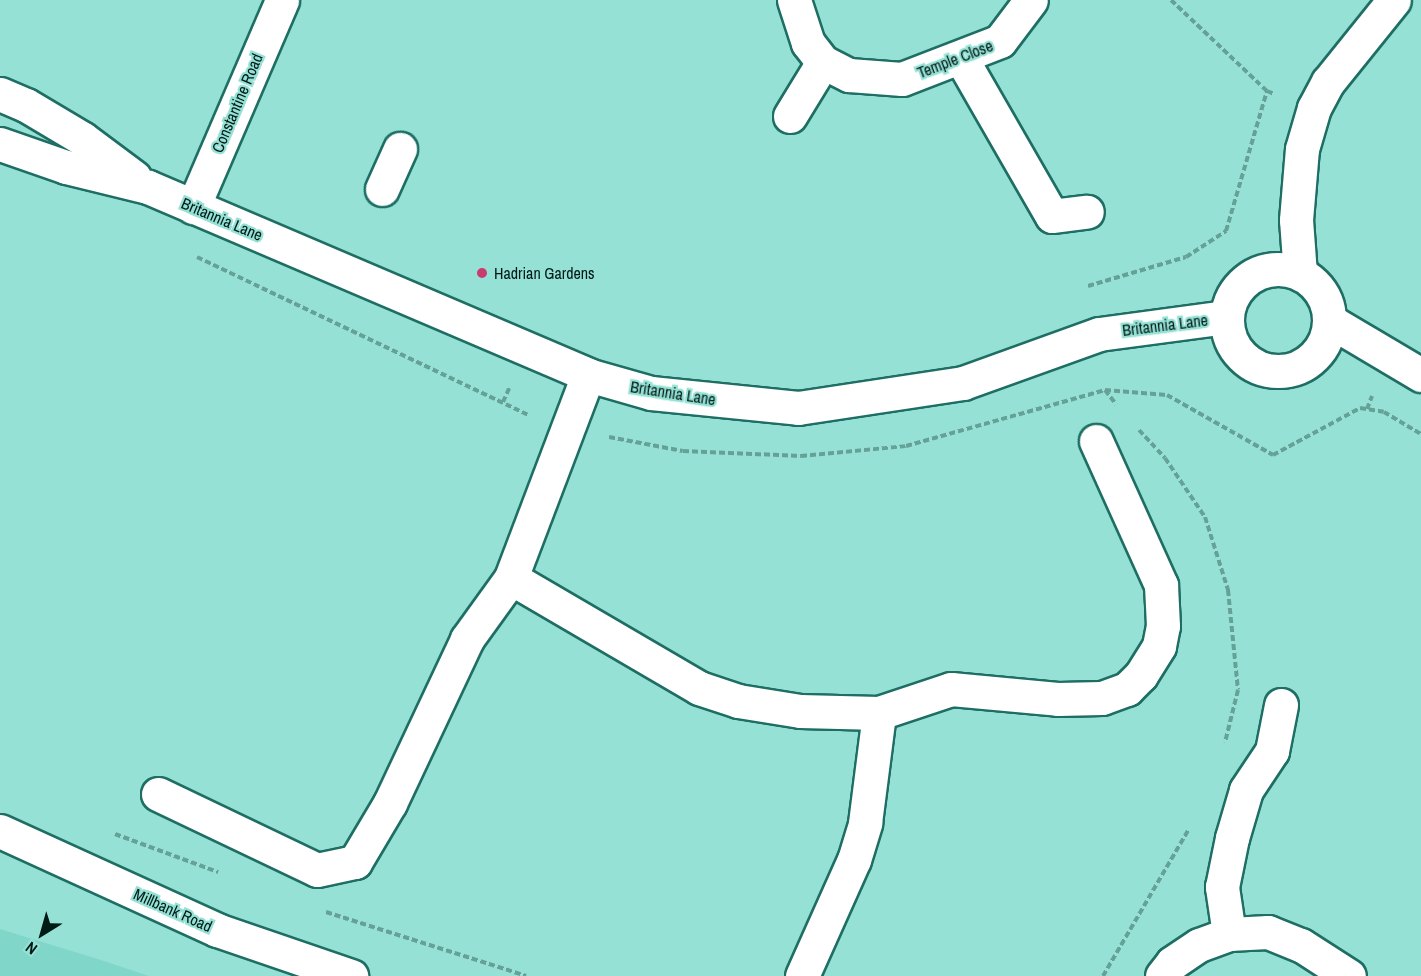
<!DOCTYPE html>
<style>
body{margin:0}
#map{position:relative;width:1421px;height:976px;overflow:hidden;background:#96e1d5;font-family:"Archivo Narrow",sans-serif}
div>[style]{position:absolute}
.built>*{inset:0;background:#80d7c9}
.path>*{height:4px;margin-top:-2px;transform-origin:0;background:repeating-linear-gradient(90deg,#66a197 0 6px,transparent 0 9px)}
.roads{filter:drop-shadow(2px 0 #1e6e64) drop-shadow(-2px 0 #1e6e64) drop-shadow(0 2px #1e6e64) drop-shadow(0 -2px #1e6e64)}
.minor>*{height:33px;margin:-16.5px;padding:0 16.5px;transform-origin:16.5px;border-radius:16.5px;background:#fff}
.minor>.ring{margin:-16.5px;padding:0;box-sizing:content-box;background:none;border:33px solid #fff;border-radius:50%}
.dots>*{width:16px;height:16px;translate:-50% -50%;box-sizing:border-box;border:3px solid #96e1d5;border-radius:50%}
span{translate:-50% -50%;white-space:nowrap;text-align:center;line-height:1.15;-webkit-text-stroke:4.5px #96e1d5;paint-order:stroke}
.street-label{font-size:16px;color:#001a16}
.poi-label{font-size:16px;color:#001a16}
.left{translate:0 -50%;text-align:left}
.north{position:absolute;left:12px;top:904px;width:60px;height:60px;-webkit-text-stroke:4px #96e1d5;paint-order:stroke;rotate:217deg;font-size:16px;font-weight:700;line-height:24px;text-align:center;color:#001a16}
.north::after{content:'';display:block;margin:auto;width:21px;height:27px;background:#001a16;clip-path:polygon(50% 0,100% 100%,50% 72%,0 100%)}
</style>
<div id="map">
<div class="built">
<div style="clip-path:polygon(0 929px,101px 960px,149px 976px,0 976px)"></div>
</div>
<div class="path">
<div style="left:1171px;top:0;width:132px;rotate:43.5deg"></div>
<div style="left:1267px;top:91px;width:8px;rotate:23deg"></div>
<div style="left:197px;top:257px;width:367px;rotate:25.5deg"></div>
<div style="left:1088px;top:286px;width:102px;rotate:-16.5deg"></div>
<div style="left:1186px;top:257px;width:48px;rotate:-33deg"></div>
<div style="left:1226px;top:231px;width:146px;rotate:-73.7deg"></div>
<div style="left:1105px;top:390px;width:18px;rotate:52deg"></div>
<div style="left:503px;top:402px;width:17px;rotate:-66deg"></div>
<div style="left:1367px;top:409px;width:14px;rotate:-69deg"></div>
<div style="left:1139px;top:430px;width:38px;rotate:47deg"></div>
<div style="left:1165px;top:458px;width:71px;rotate:55.9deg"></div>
<div style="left:1205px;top:517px;width:77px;rotate:72.5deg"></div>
<div style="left:1228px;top:590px;width:100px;rotate:84.3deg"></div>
<div style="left:1238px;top:690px;width:54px;rotate:104deg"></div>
<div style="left:609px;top:437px;width:75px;rotate:10.7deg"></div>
<div style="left:683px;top:451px;width:118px;rotate:2.4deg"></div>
<div style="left:801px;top:456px;width:105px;rotate:-5.4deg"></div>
<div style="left:906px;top:446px;width:207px;rotate:-15.7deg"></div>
<div style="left:1105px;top:390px;width:62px;rotate:4.6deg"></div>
<div style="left:1167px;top:395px;width:122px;rotate:29.5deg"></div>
<div style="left:1273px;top:455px;width:99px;rotate:-28.4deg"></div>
<div style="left:1360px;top:408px;width:24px;rotate:9deg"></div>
<div style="left:1384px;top:412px;width:43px;rotate:30.7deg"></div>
<div style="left:115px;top:834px;width:110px;rotate:20.3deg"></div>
<div style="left:326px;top:912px;width:210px;rotate:17.7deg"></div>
<div style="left:1103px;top:976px;width:170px;rotate:-59.7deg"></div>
</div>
<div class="roads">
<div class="minor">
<div style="left:794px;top:0;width:45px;rotate:72deg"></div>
<div style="left:808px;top:43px;width:24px;rotate:52deg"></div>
<div style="left:823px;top:62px;width:29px;rotate:27deg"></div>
<div style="left:849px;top:75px;width:53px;rotate:4.3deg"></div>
<div style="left:902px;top:79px;width:105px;rotate:-21.2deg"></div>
<div style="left:1000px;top:41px;width:51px;rotate:-52.9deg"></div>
<div style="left:961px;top:58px;width:182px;rotate:60.1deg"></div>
<div style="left:1052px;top:216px;width:35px;rotate:-7deg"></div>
<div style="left:0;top:94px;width:28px;rotate:23deg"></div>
<div style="left:26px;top:105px;width:66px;rotate:30.8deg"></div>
<div style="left:83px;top:139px;width:64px;rotate:36.7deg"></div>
<div style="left:790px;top:116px;width:63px;rotate:-58.6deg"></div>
<div style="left:0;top:144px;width:70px;rotate:19.2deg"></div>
<div style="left:66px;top:167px;width:84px;rotate:13.7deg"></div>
<div style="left:148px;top:187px;width:478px;rotate:23.1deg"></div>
<div style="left:588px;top:375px;width:66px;rotate:15.9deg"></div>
<div style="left:651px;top:393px;width:148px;rotate:5.8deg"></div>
<div style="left:798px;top:408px;width:167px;rotate:-8.6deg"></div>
<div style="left:963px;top:383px;width:145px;rotate:-19.8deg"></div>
<div style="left:1099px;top:334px;width:129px;rotate:-7.6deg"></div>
<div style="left:382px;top:189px;width:44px;rotate:-65.8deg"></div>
<div style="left:193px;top:207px;width:225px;rotate:-66.7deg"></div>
<div class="ring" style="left:1227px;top:269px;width:69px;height:69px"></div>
<div style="left:1300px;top:274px;width:54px;rotate:-94.2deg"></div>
<div style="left:1296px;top:220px;width:71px;rotate:-85.2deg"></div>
<div style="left:1302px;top:149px;width:43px;rotate:-73.7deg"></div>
<div style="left:1314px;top:108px;width:30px;rotate:-62deg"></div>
<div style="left:1328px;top:82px;width:105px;rotate:-51.2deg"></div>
<div style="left:1330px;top:321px;width:106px;rotate:30.7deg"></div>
<div style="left:588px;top:375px;width:217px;rotate:110.8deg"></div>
<div style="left:511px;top:578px;width:218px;rotate:30.3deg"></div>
<div style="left:699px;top:688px;width:41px;rotate:18.4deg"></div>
<div style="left:738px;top:701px;width:63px;rotate:9.2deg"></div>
<div style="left:800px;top:711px;width:79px;rotate:1.5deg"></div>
<div style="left:879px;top:713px;width:76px;rotate:-18.4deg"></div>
<div style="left:951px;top:689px;width:107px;rotate:5.3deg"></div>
<div style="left:1058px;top:699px;width:44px;rotate:-1.3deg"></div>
<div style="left:1102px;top:698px;width:27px;rotate:-20deg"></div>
<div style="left:1127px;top:689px;width:20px;rotate:-45deg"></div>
<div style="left:1141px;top:675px;width:34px;rotate:-58deg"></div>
<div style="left:1159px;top:646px;width:20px;rotate:-79deg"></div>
<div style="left:1163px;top:626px;width:41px;rotate:-92.8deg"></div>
<div style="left:1161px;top:585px;width:158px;rotate:-114.3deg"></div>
<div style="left:158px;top:794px;width:176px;rotate:25.5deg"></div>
<div style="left:317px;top:870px;width:39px;rotate:-12deg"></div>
<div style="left:355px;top:862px;width:69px;rotate:-59.3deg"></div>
<div style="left:390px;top:803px;width:181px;rotate:-64.8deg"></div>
<div style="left:467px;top:639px;width:75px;rotate:-54.2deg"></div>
<div style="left:0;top:831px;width:239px;rotate:24.5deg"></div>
<div style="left:217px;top:930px;width:142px;rotate:18.9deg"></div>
<div style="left:1229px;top:934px;width:48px;rotate:-98.5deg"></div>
<div style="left:1222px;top:887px;width:50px;rotate:-78.5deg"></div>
<div style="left:1232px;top:838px;width:50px;rotate:-73.7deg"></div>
<div style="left:1246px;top:790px;width:47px;rotate:-56.3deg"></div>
<div style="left:1272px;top:751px;width:47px;rotate:-78.9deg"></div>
<div style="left:802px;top:976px;width:127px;rotate:-65.9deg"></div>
<div style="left:854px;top:860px;width:39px;rotate:-73deg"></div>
<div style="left:865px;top:823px;width:111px;rotate:-82.7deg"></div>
<div style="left:1162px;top:976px;width:16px;rotate:-52deg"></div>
<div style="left:1172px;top:963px;width:32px;rotate:-34deg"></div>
<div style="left:1199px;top:945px;width:32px;rotate:-20deg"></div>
<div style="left:1229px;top:934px;width:39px;rotate:-3deg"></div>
<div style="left:1268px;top:932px;width:35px;rotate:22deg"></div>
<div style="left:1301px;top:945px;width:57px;rotate:32.9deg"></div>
</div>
</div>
<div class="dots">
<div style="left:482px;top:273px;background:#c83c6e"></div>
</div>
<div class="street-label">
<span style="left:955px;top:59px;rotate:-21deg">Temple Close</span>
<span style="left:237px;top:103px;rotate:-67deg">Constantine Road</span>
<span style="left:222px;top:219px;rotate:23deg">Britannia Lane</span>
<span style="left:1165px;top:325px;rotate:-7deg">Britannia Lane</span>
<span style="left:673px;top:393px;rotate:9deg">Britannia Lane</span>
<span style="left:173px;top:910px;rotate:24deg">Millbank Road</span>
</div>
<div class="poi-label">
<span class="left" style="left:494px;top:273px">Hadrian Gardens</span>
</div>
<div class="north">N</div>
</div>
